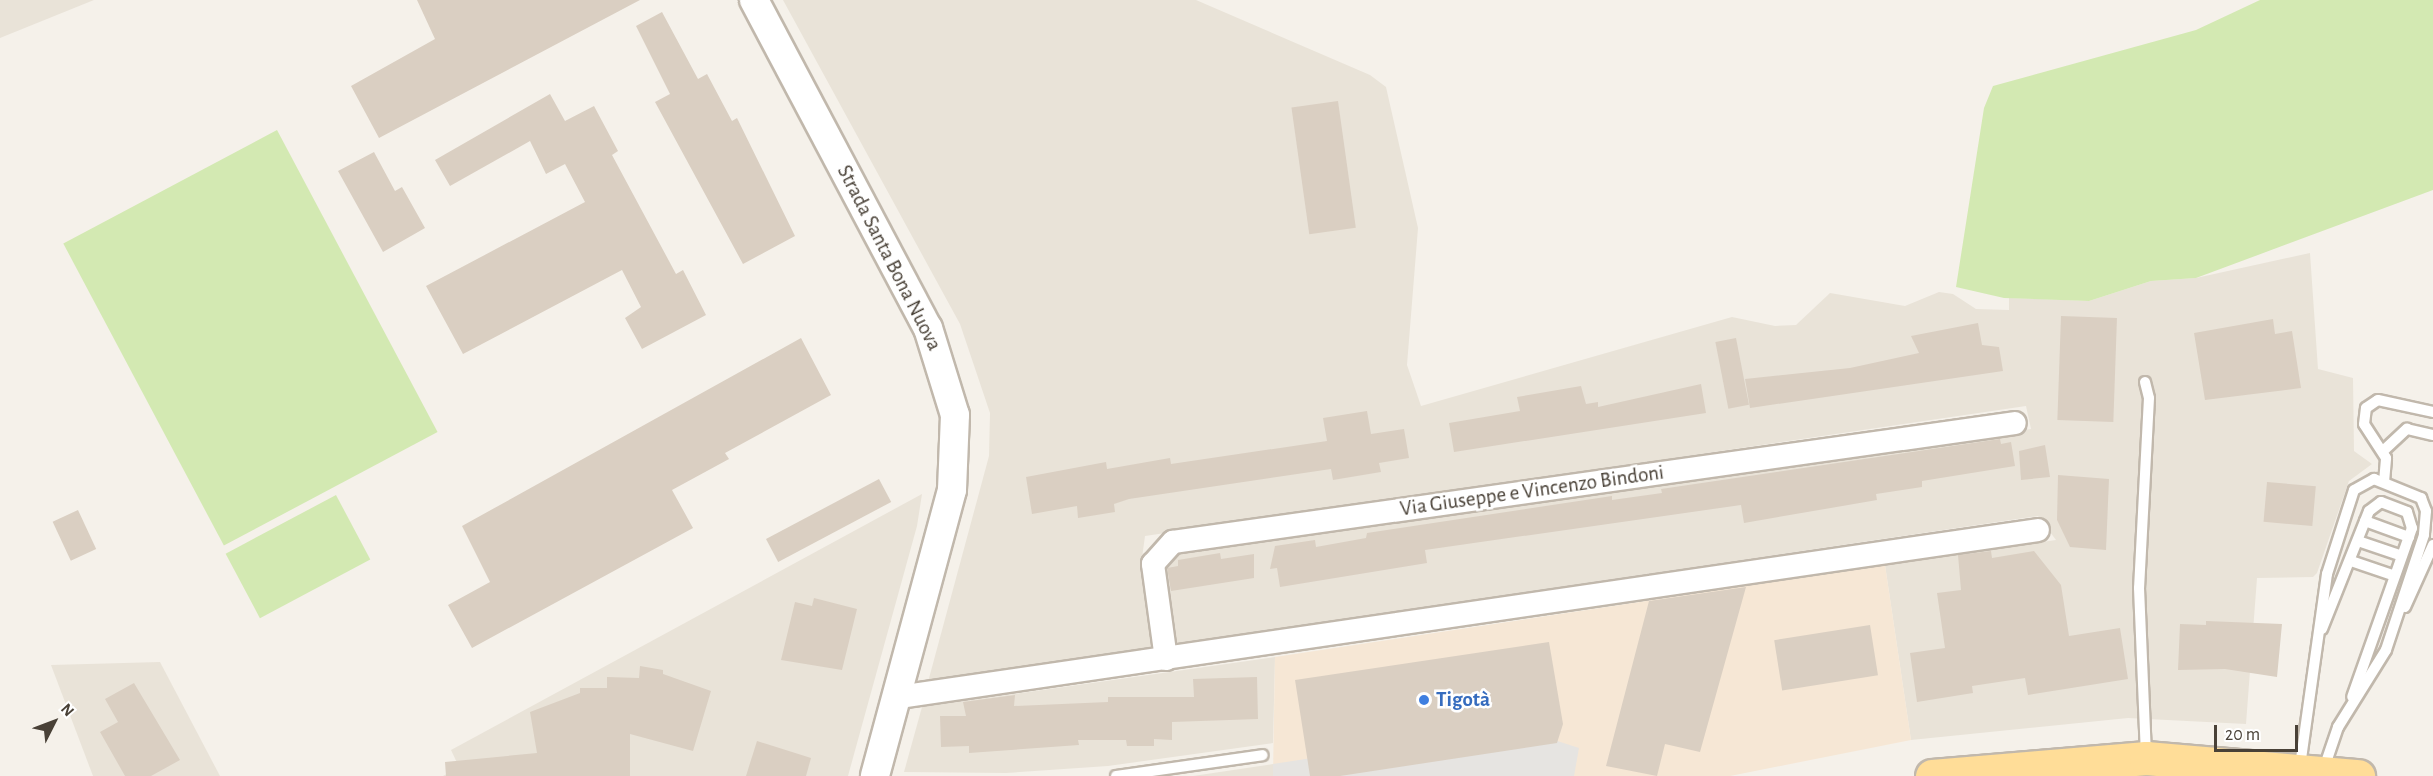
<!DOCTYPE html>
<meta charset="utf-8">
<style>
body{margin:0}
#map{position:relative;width:2433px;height:776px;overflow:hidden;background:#f5f1ea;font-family:"Alegreya Sans",sans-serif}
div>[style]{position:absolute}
.residential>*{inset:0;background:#e9e3d8}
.commercial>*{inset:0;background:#f6e7d5}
.green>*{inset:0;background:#d3e9b2;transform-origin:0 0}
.parking>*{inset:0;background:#e6e4e1}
.building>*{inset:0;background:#dacfc2;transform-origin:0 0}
.roads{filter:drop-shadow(2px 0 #c1b8ac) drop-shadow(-2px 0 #c1b8ac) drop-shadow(0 2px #c1b8ac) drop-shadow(0 -2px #c1b8ac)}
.service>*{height:10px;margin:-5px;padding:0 5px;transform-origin:5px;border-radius:5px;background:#fff}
.minor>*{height:22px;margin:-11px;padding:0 11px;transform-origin:11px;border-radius:11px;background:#fff}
.tertiary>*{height:28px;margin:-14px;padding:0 14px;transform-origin:14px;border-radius:14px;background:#fff}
.primary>*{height:33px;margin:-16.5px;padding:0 16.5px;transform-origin:16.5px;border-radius:16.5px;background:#ffdd98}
.dots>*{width:16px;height:16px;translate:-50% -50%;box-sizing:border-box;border:3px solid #fff;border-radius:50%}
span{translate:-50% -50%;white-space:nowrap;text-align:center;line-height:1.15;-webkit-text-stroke:5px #fff;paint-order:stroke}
.street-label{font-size:21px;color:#494137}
.shop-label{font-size:21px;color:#366cbe;font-weight:700}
.left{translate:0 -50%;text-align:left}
.north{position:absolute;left:24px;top:692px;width:60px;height:60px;-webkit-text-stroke:4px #fff;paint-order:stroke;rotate:48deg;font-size:16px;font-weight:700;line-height:24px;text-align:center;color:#494137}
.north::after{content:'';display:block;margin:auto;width:21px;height:27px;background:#494137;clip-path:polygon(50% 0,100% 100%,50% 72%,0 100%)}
.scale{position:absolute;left:2214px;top:725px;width:84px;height:27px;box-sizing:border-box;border:3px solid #494137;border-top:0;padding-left:8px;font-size:18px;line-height:21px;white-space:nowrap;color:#494137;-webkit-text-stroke:4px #fff;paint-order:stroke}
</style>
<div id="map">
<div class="residential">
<div style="clip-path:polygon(0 0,94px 0,0 38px)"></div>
<div style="clip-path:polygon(783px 0,1196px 0,1370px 75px,1386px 87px,1418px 228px,1407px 365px,1421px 406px,1732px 317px,1775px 326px,1796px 325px,1830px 293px,1905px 306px,1939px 292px,1953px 294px,1976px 309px,2009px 310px,2009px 298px,2089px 301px,2151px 281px,2196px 278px,2310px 253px,2318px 369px,2353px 378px,2354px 451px,2372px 464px,2349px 481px,2317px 573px,2313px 577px,2257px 578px,2246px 724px,2128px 718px,1911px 740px,1885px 565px,2056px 540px,2038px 516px,1176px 644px,1173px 640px,1165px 564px,1174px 553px,2031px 429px,2026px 406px,1145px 536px,1142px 558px,1155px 637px,1150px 650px,928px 682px,989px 456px,990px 413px,960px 324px)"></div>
<div style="clip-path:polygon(922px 494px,917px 526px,848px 776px,443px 776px,459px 767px,451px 750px)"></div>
<div style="clip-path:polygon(1275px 657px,1273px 743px,1108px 766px,1006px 773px,904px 772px,922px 707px)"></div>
<div style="clip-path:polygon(160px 662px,220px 776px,93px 776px,51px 665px)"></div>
<div style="clip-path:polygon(1273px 764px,1273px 776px,1193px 776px)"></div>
</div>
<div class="commercial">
<div style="clip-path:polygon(1885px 565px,1911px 740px,1730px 776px,1273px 776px,1275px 657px)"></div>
</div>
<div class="green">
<div style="clip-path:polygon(2260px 0,2433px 0,2433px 190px,2196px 278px,2151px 281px,2089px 301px,2004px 298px,1956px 287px,1984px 108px,1993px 86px,2196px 30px)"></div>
<div style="left:277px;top:130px;width:342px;height:242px;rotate:62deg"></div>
<div style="left:336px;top:495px;width:73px;height:125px;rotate:62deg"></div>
</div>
<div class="parking">
<div style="clip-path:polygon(1514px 727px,1579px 748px,1574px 776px,1273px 776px,1273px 764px)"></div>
</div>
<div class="building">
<div style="clip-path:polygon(417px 0,640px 0,379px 138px,351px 86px,435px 39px)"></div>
<div style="clip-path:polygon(662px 12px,698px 79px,707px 74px,732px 121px,737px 118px,795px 236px,743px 264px,655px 102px,670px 94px,636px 26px)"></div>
<div style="clip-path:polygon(550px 94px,565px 121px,594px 106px,618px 151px,612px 155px,676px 274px,683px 270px,706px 315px,642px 349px,625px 318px,641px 307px,622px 270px,463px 354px,426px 286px,585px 202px,565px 164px,546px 174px,530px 141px,450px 186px,435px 160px)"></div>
<div style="left:1338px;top:101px;width:128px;height:47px;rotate:82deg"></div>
<div style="clip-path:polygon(374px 152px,395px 191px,402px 187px,425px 228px,383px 252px,338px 171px)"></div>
<div style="left:2061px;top:316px;width:56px;height:104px;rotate:2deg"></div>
<div style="clip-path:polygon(2273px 319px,2275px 334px,2292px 331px,2301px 388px,2205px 400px,2194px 333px)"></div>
<div style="clip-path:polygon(1978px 323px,1982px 345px,1999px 347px,2003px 371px,1750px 408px,1745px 379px,1850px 368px,1919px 353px,1911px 336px)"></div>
<div style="clip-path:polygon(801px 338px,831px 395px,725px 453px,729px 459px,672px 490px,693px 528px,472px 648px,448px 605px,490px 582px,462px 526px)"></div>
<div style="left:1736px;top:338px;width:68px;height:21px;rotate:79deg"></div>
<div style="clip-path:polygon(1701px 384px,1706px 413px,1454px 452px,1449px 423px,1520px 411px,1517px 397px,1581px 386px,1586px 404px,1598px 402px,1598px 407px)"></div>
<div style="clip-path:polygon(1367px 411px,1371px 434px,1404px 429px,1409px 458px,1379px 463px,1381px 472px,1333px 480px,1331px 469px,1129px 499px,1114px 504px,1115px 512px,1078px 518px,1077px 506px,1032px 514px,1026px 477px,1106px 462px,1107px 469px,1170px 458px,1171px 464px,1327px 441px,1323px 418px)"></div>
<div style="clip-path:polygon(2000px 439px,2001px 444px,2011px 442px,2015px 466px,1922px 481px,1922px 487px,1876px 494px,1877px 500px,1744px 523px,1741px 505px,1425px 550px,1427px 563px,1280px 587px,1277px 568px,1270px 569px,1275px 546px,1315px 540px,1316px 547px,1366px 538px,1367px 533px,1612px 496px,1612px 500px,1662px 493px,1661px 489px)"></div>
<div style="clip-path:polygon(2045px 445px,2050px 477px,2021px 480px,2019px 451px)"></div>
<div style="clip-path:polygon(2058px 475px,2109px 479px,2106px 550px,2070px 547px,2057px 520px)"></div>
<div style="left:879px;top:479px;width:26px;height:128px;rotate:62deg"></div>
<div style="left:2267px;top:482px;width:49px;height:40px;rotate:5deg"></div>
<div style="left:78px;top:510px;width:43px;height:28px;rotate:65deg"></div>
<div style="clip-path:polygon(1991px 551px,1992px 558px,2034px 551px,2061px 585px,2069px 636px,2120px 628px,2128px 679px,2028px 695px,2025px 678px,1972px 686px,1973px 693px,1917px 702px,1910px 653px,1945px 648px,1937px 593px,1961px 590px,1958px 555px)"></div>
<div style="clip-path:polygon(1220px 553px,1221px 559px,1254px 554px,1254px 578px,1171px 591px,1167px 568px,1178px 566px,1178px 560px)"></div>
<div style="clip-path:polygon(1746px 587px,1700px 752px,1665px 744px,1657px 776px,1606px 766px,1649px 601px)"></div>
<div style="clip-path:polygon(814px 598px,857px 609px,842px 670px,781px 660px,795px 602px,812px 606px)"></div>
<div style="clip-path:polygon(2206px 621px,2282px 624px,2277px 677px,2225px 669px,2178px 670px,2180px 624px,2206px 625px)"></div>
<div style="left:1870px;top:625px;width:51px;height:97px;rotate:81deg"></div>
<div style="clip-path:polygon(1549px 642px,1563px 724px,1557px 743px,1340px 776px,1310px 776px,1295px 680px)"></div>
<div style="clip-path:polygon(640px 666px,663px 670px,663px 674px,711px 691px,693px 751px,630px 734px,630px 776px,446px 776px,445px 762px,537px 753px,530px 712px,580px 693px,580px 688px,607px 688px,607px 677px,639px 678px)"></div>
<div style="clip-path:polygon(1257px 677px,1258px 719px,1172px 722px,1172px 740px,1154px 739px,1154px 746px,1127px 746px,1126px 740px,1078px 740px,1079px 745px,969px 753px,969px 746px,941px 747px,940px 716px,966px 716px,963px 702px,1015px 695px,1014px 706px,1108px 702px,1108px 697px,1194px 697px,1193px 679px)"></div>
<div style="clip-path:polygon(134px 683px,180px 760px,151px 776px,125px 776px,100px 732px,118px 722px,105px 699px)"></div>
<div style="clip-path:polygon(757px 741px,811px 758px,806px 776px,746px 776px)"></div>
</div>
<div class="roads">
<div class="service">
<div style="left:2145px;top:382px;width:16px;rotate:76deg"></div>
<div style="left:2149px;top:398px;width:190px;rotate:93deg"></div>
<div style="left:2139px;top:588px;width:168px;rotate:87.6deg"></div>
<div style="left:2383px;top:451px;width:33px;rotate:-43deg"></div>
<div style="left:2407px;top:429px;width:27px;rotate:13deg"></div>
<div style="left:2384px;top:482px;width:24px;rotate:-85deg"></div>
<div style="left:2386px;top:458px;width:40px;rotate:-122.9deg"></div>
<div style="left:2364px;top:424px;width:16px;rotate:-83deg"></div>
<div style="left:2366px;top:408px;width:14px;rotate:-34deg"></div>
<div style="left:2378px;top:400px;width:56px;rotate:12.3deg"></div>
<div style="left:2365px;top:521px;width:47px;rotate:20deg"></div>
<div style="left:2358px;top:541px;width:46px;rotate:18.8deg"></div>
<div style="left:2351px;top:561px;width:46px;rotate:18.8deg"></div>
<div style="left:2405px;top:607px;width:68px;rotate:-65.7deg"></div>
<div style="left:2322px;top:629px;width:127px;rotate:-68.3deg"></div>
<div style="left:2369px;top:511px;width:15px;rotate:-37deg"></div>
<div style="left:2381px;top:502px;width:28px;rotate:21deg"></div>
<div style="left:2407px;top:512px;width:17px;rotate:73deg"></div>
<div style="left:2412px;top:528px;width:179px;rotate:109.5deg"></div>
<div style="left:2300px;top:766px;width:194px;rotate:-82deg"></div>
<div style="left:2327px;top:574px;width:88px;rotate:-72.2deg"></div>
<div style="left:2354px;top:490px;width:23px;rotate:-29deg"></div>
<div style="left:2374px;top:479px;width:51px;rotate:22deg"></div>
<div style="left:2421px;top:498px;width:14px;rotate:69deg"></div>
<div style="left:2426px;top:511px;width:24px;rotate:95deg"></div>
<div style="left:2424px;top:535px;width:121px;rotate:108.3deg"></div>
<div style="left:2386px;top:650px;width:91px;rotate:121.9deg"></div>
<div style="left:2338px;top:727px;width:46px;rotate:108.8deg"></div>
<div style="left:1116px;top:776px;width:148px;rotate:-8.1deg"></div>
</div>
<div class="minor">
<div style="left:1166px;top:659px;width:96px;rotate:-97.8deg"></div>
<div style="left:1153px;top:564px;width:30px;rotate:-48deg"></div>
<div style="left:1173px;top:542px;width:850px;rotate:-8.04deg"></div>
<div style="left:899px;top:697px;width:1151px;rotate:-8.34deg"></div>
</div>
<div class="tertiary">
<div style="left:754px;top:0;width:371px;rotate:62.1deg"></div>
<div style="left:928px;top:328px;width:91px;rotate:72.8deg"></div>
<div style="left:955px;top:415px;width:75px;rotate:92.3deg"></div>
<div style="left:952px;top:490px;width:296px;rotate:105.1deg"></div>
</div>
<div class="primary">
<div style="left:1932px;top:776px;width:215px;rotate:-4.8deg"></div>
<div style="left:2146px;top:758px;width:213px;rotate:4.9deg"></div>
</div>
</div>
<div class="dots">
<div style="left:1424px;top:700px;background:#3f7fe0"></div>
</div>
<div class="street-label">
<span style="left:889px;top:258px;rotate:63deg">Strada Santa Bona Nuova</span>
<span style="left:1532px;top:491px;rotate:-8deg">Via Giuseppe e Vincenzo Bindoni</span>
</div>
<div class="shop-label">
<span class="left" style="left:1436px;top:700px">Tigotà</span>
</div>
<div class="north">N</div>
<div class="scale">20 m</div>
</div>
